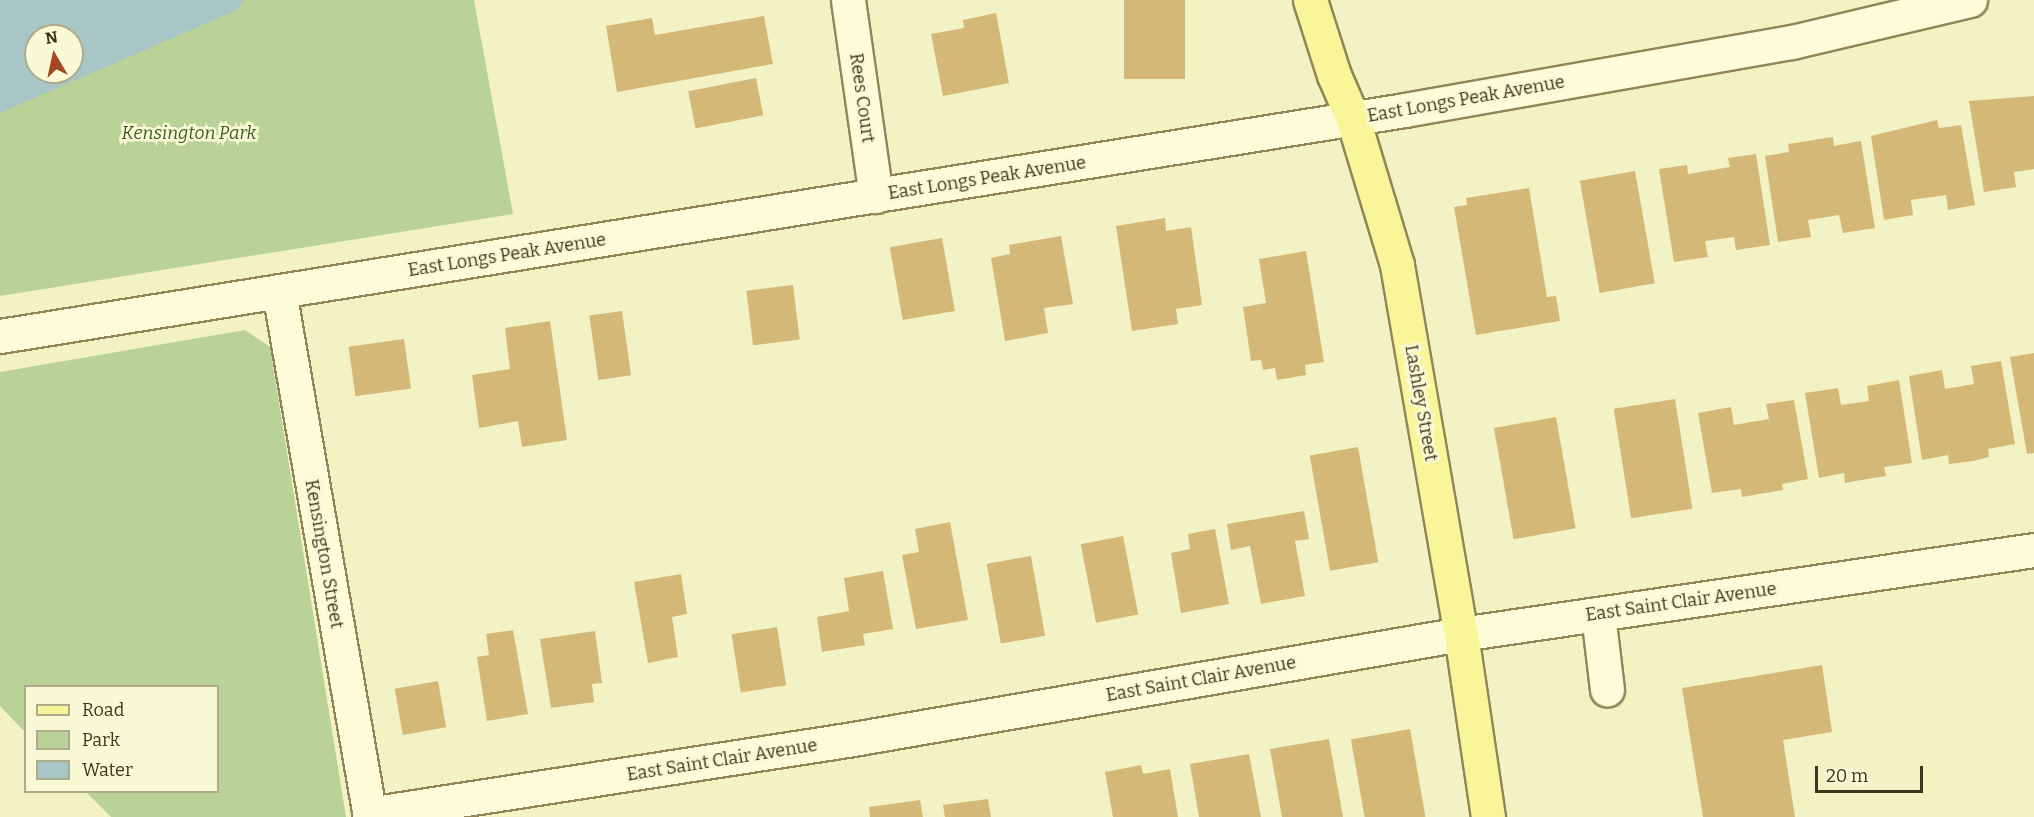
<!DOCTYPE html>
<style>
body{margin:0}
#map{position:relative;width:2034px;height:817px;overflow:hidden;background:#f3f2c5;font-family:Bitter,serif}
div>[style]{position:absolute}
.green>*{inset:0;background:#bad297}
.water>*{inset:0;background:#a7c6c5}
.building>*{inset:0;background:#d4b877;transform-origin:0 0}
.roads{filter:drop-shadow(2px 0 #908658) drop-shadow(-2px 0 #908658) drop-shadow(0 2px #908658) drop-shadow(0 -2px #908658)}
.minor>*{height:33px;margin:-16.5px;padding:0 16.5px;transform-origin:16.5px;border-radius:16.5px;background:#fcfcd9}
.major>*{height:33px;margin:-16.5px;padding:0 16.5px;transform-origin:16.5px;border-radius:16.5px;background:#f9f69a}
span{translate:-50% -50%;white-space:nowrap;text-align:center;line-height:1.15;-webkit-text-stroke:5px #f9f9d5;paint-order:stroke}
.street-label{font-size:18px;color:#3e371e}
.park-label{font-size:18px;color:#3d5d22;font-style:italic}
.legend{position:absolute;left:24px;top:685px;width:195px;height:108px;box-sizing:border-box;background:#f9f9d5;border:2px solid #aeab8c;margin:0;padding:8px 10px;list-style:none;font-size:18px;color:#3e371e}
.legend li{display:flex;align-items:center;gap:12px;height:30px}
.legend b{width:30px;border:2px solid #aeab8c}
.north{position:absolute;left:24px;top:24px;width:60px;height:60px;box-sizing:border-box;background:#f9f9d5;border:2px solid #aeab8c;border-radius:50%;rotate:351deg;font-size:16px;font-weight:700;line-height:24px;text-align:center;color:#3e371e}
.north::after{content:'';display:block;margin:auto;width:21px;height:27px;background:#a54722;clip-path:polygon(50% 0,100% 100%,50% 72%,0 100%)}
.scale{position:absolute;left:1815px;top:766px;width:108px;height:27px;box-sizing:border-box;border:3px solid #3e371e;border-top:0;padding-left:8px;font-size:18px;line-height:21px;white-space:nowrap;color:#3e371e;-webkit-text-stroke:4px #f9f9d5;paint-order:stroke}
</style>
<div id="map">
<div class="green">
<div style="clip-path:polygon(evenodd,0 0,474px 0,513px 214px,0 296px,0 0,36px 36px,72px 36px,72px 72px,36px 72px,36px 36px)"></div>
<div style="clip-path:polygon(245px 330px,270px 347px,346px 817px,111px 817px,86px 792px,218px 792px,218px 686px,26px 686px,25px 732px,0 706px,0 372px)"></div>
</div>
<div class="water">
<div style="clip-path:polygon(evenodd,0 0,244px 0,237px 10px,0 113px,0 0,36px 36px,72px 36px,72px 72px,36px 72px,36px 36px)"></div>
</div>
<div class="building">
<div style="left:1124px;top:0;width:61px;height:79px"></div>
<div style="clip-path:polygon(996px 13px,1009px 83px,943px 96px,931px 34px,964px 28px,963px 20px)"></div>
<div style="clip-path:polygon(764px 16px,773px 64px,617px 92px,606px 26px,652px 18px,655px 35px)"></div>
<div style="left:756px;top:78px;width:38px;height:69px;rotate:79deg"></div>
<div style="clip-path:polygon(2034px 96px,2034px 169px,2014px 172px,2016px 187px,1984px 192px,1969px 101px)"></div>
<div style="clip-path:polygon(1937px 120px,1939px 128px,1961px 125px,1975px 205px,1948px 210px,1946px 195px,1911px 200px,1913px 215px,1884px 220px,1871px 136px)"></div>
<div style="clip-path:polygon(1833px 137px,1834px 146px,1861px 141px,1875px 228px,1843px 233px,1839px 215px,1808px 220px,1811px 237px,1778px 242px,1765px 156px,1789px 152px,1788px 144px)"></div>
<div style="clip-path:polygon(1756px 154px,1770px 245px,1736px 250px,1734px 237px,1705px 241px,1708px 257px,1674px 262px,1659px 169px,1687px 165px,1688px 174px,1730px 167px,1728px 158px)"></div>
<div style="left:1635px;top:171px;width:114px;height:56px;rotate:80deg"></div>
<div style="clip-path:polygon(1529px 188px,1547px 297px,1556px 296px,1560px 321px,1476px 335px,1454px 207px,1467px 205px,1466px 198px)"></div>
<div style="clip-path:polygon(1165px 218px,1166px 231px,1191px 227px,1202px 305px,1176px 309px,1178px 324px,1132px 331px,1116px 226px)"></div>
<div style="clip-path:polygon(1061px 236px,1073px 304px,1044px 308px,1048px 333px,1005px 341px,991px 258px,1010px 254px,1009px 245px)"></div>
<div style="left:942px;top:238px;width:74px;height:53px;rotate:80deg"></div>
<div style="clip-path:polygon(1306px 251px,1324px 362px,1305px 365px,1306px 375px,1277px 380px,1275px 368px,1263px 370px,1261px 360px,1251px 361px,1243px 307px,1266px 303px,1259px 259px)"></div>
<div style="left:793px;top:285px;width:55px;height:47px;rotate:83deg"></div>
<div style="left:622px;top:311px;width:65px;height:33px;rotate:82deg"></div>
<div style="clip-path:polygon(550px 321px,567px 440px,522px 447px,518px 421px,479px 428px,472px 375px,510px 369px,505px 328px)"></div>
<div style="left:404px;top:339px;width:50px;height:56px;rotate:82deg"></div>
<div style="clip-path:polygon(2034px 353px,2034px 453px,2027px 454px,2010px 357px)"></div>
<div style="clip-path:polygon(2001px 361px,2015px 444px,1988px 449px,1989px 457px,1973px 461px,1949px 464px,1948px 455px,1922px 460px,1909px 376px,1942px 370px,1945px 389px,1974px 384px,1971px 366px)"></div>
<div style="clip-path:polygon(1899px 380px,1912px 463px,1884px 467px,1886px 476px,1867px 479px,1845px 483px,1844px 473px,1819px 478px,1805px 393px,1838px 388px,1841px 405px,1869px 401px,1867px 386px)"></div>
<div style="left:1675px;top:399px;width:111px;height:62px;rotate:81deg"></div>
<div style="clip-path:polygon(1794px 400px,1808px 479px,1782px 484px,1783px 490px,1742px 497px,1741px 489px,1712px 493px,1698px 413px,1731px 407px,1734px 425px,1769px 419px,1766px 404px)"></div>
<div style="left:1556px;top:417px;width:113px;height:63px;rotate:80deg"></div>
<div style="left:1358px;top:447px;width:117px;height:49px;rotate:80deg"></div>
<div style="clip-path:polygon(1304px 511px,1309px 539px,1295px 541px,1305px 596px,1261px 604px,1250px 546px,1231px 550px,1227px 524px)"></div>
<div style="clip-path:polygon(950px 522px,968px 620px,916px 629px,902px 555px,919px 552px,915px 529px)"></div>
<div style="clip-path:polygon(1215px 529px,1229px 604px,1181px 613px,1171px 553px,1190px 549px,1188px 534px)"></div>
<div style="left:1123px;top:536px;width:80px;height:43px;rotate:79deg"></div>
<div style="left:1031px;top:556px;width:81px;height:45px;rotate:80deg"></div>
<div style="clip-path:polygon(883px 571px,893px 629px,863px 634px,865px 645px,822px 652px,817px 617px,849px 611px,844px 578px)"></div>
<div style="clip-path:polygon(681px 574px,687px 614px,672px 617px,678px 657px,648px 663px,634px 582px)"></div>
<div style="left:777px;top:627px;width:59px;height:46px;rotate:81deg"></div>
<div style="clip-path:polygon(513px 630px,528px 714px,487px 721px,477px 657px,489px 655px,486px 634px)"></div>
<div style="clip-path:polygon(595px 631px,602px 683px,592px 684px,594px 702px,551px 708px,540px 639px)"></div>
<div style="clip-path:polygon(1822px 665px,1832px 732px,1783px 740px,1795px 817px,1703px 817px,1682px 688px)"></div>
<div style="left:438px;top:681px;width:47px;height:44px;rotate:80deg"></div>
<div style="left:1410px;top:729px;width:89px;height:60px;rotate:80deg"></div>
<div style="clip-path:polygon(1329px 739px,1343px 817px,1282px 817px,1270px 749px)"></div>
<div style="clip-path:polygon(1249px 754px,1261px 817px,1199px 817px,1190px 764px)"></div>
<div style="clip-path:polygon(1141px 765px,1143px 774px,1170px 769px,1178px 817px,1113px 817px,1105px 772px)"></div>
<div style="clip-path:polygon(988px 799px,991px 817px,945px 817px,943px 805px)"></div>
<div style="clip-path:polygon(920px 800px,923px 817px,870px 817px,869px 807px)"></div>
</div>
<div class="roads">
<div class="minor">
<div style="left:848px;top:0;width:198px;rotate:81.9deg"></div>
<div style="left:279px;top:291px;width:534px;rotate:80.18deg"></div>
<div style="left:0;top:336px;width:1423px;rotate:-9.14deg"></div>
<div style="left:1405px;top:110px;width:393px;rotate:-10deg"></div>
<div style="left:1792px;top:42px;width:183px;rotate:-13.3deg"></div>
<div style="left:1598px;top:614px;width:76px;rotate:83.2deg"></div>
<div style="left:369px;top:814px;width:490px;rotate:-8.8deg"></div>
<div style="left:853px;top:739px;width:617px;rotate:-9.8deg"></div>
<div style="left:1461px;top:634px;width:579px;rotate:-8.34deg"></div>
</div>
<div class="major">
<div style="left:1310px;top:0;width:79px;rotate:72.3deg"></div>
<div style="left:1334px;top:75px;width:48px;rotate:66.6deg"></div>
<div style="left:1353px;top:119px;width:152px;rotate:73.2deg"></div>
<div style="left:1397px;top:265px;width:375px;rotate:80.2deg"></div>
<div style="left:1461px;top:634px;width:185px;rotate:81.6deg"></div>
</div>
</div>
<div class="street-label">
<span style="left:862px;top:98px;rotate:82deg">Rees Court</span>
<span style="left:1466px;top:99px;rotate:-10deg">East Longs Peak Avenue</span>
<span style="left:987px;top:178px;rotate:-9deg">East Longs Peak Avenue</span>
<span style="left:507px;top:255px;rotate:-9deg">East Longs Peak Avenue</span>
<span style="left:1421px;top:403px;rotate:80deg">Lashley Street</span>
<span style="left:324px;top:554px;rotate:80deg">Kensington Street</span>
<span style="left:1681px;top:602px;rotate:-8deg">East Saint Clair Avenue</span>
<span style="left:1201px;top:679px;rotate:-10deg">East Saint Clair Avenue</span>
<span style="left:722px;top:760px;rotate:-9deg">East Saint Clair Avenue</span>
</div>
<div class="park-label">
<span style="left:189px;top:133px">Kensington Park</span>
</div>
<ul class="legend">
<li><b style="height:8px;background:#f9f69a"></b>Road</li>
<li><b style="height:16px;background:#bad297"></b>Park</li>
<li><b style="height:16px;background:#a7c6c5"></b>Water</li>
</ul>
<div class="north">N</div>
<div class="scale">20 m</div>
</div>
